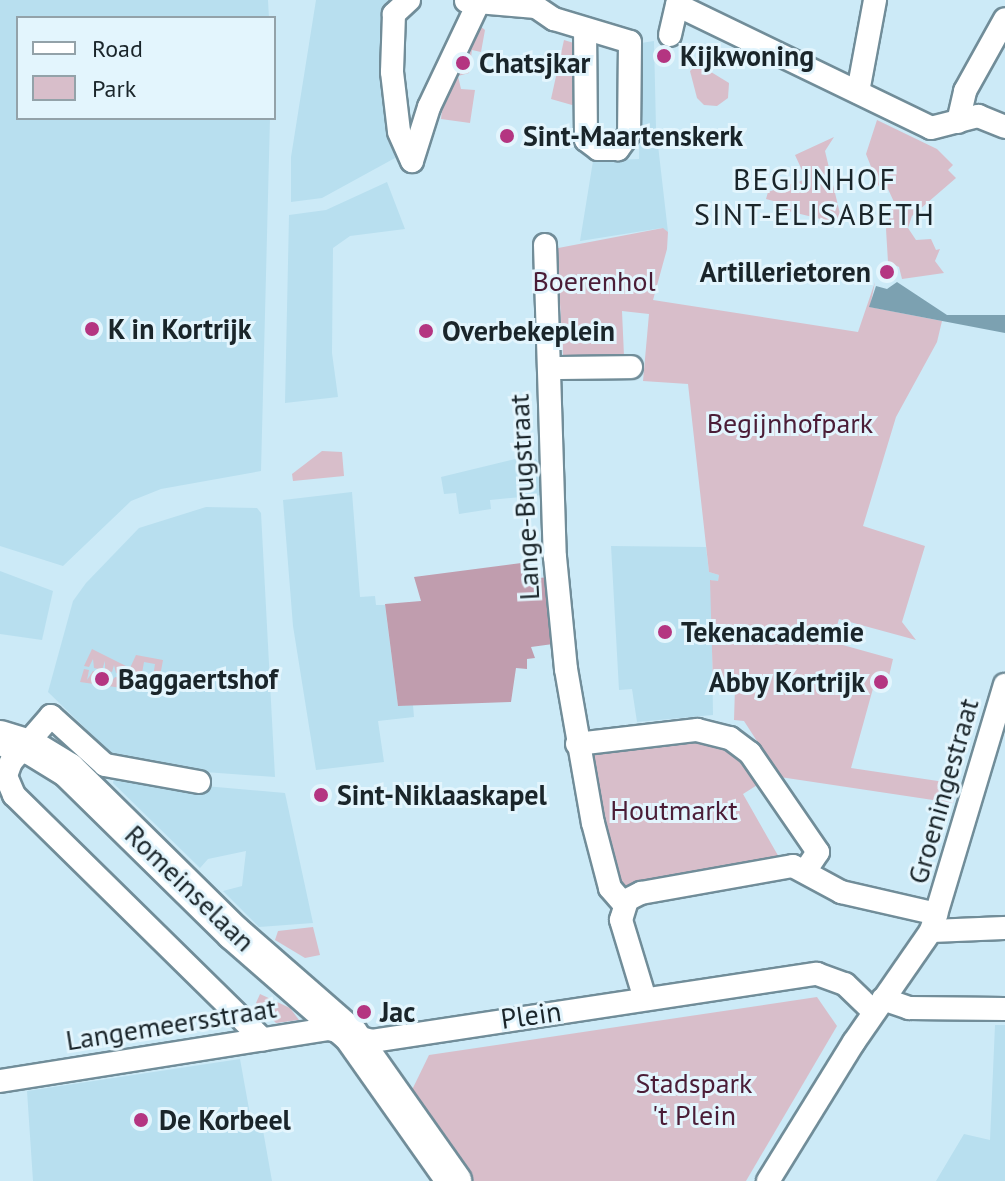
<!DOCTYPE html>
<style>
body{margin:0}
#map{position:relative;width:1005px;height:1181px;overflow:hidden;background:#cceaf7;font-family:"PT Sans",sans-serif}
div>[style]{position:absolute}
.built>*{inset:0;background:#b8dfef}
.green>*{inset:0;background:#d8beca}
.forest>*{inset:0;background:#c09dae}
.water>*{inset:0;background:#7ca1b1}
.roads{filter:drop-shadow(2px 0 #718d99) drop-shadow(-2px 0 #718d99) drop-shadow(0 2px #718d99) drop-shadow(0 -2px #718d99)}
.minor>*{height:22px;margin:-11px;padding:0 11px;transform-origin:11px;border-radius:11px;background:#fff}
.primary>*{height:34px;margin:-17px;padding:0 17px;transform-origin:17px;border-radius:17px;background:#fff}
.dots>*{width:22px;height:22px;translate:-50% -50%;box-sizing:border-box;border:4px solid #e3f5fd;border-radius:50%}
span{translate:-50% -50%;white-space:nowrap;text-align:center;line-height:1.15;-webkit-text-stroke:6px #e3f5fd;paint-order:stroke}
.poi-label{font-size:28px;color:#1a252a;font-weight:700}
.left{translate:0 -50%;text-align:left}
.right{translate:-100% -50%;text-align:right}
.park-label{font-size:28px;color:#4b1d37}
.street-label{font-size:28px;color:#1a252a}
.neighbourhood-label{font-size:30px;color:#1a252a;letter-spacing:2px}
.legend{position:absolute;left:16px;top:16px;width:260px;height:104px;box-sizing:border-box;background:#e3f5fd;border:2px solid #93a2a9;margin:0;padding:10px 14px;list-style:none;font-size:24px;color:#1a252a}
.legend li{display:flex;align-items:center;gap:16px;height:40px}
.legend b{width:40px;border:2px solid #93a2a9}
</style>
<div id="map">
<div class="built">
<div style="clip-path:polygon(0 0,268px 0,269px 18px,18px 18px,18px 118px,270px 118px,261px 471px,161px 489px,131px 501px,63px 566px,0 546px)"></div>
<div style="clip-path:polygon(316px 0,392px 0,386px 13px,382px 85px,395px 158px,322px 198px,291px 202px,291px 157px)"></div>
<div style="clip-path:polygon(654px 41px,656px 128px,668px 232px,662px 228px,580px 241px,593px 161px,639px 159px,641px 43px)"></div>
<div style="clip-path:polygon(387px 182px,405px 229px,350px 236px,333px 248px,332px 353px,338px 397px,285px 403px,289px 215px,326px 210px)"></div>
<div style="clip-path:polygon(532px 455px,542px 466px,543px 495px,490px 500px,491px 509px,459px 514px,456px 493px,444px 494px,441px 477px)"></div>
<div style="clip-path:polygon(352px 492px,360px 597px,375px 596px,376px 605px,385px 605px,398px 706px,413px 705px,414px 717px,378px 721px,384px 762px,316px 770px,293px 626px,283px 500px)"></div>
<div style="clip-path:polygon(206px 507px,257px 508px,261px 513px,275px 777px,191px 771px,114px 756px,48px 692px,73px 601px,86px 583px,139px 528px)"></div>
<div style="clip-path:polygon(611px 546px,706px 547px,709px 572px,719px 575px,718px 582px,711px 580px,713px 715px,637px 722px,632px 689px,619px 690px)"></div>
<div style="clip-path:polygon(0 571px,53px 591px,42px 640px,0 634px)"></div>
<div style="clip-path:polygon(114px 778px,285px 793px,313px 923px,259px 927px,223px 891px,242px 886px,246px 851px,208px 859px,200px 868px,113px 783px)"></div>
<div style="clip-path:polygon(995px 1025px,1005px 1025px,1005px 1181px,936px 1181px,964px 1134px,990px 1140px)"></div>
<div style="clip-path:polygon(240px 1059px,251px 1120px,261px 1119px,272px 1181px,33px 1181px,27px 1091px)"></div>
</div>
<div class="green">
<div style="clip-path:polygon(480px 26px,485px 30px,481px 52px,472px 50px,469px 73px,458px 76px,461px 89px,475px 90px,470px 123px,441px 119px,443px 99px)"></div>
<div style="clip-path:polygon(564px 40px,577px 44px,577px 101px,572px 105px,551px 99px)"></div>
<div style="clip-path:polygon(698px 64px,729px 83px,728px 98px,717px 106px,704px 105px,697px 98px,690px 71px)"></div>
<div style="clip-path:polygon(877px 120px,937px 149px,953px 165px,948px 170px,956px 178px,912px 216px,908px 228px,916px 240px,931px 239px,936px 250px,940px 249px,935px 261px,944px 273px,902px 279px,899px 267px,888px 262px,886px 229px,894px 202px,888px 189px,881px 192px,866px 154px)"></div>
<div style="clip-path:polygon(834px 137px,825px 151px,841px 218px,837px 223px,776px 208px,777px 202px,766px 199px,768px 192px,806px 179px,795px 155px)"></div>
<div style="clip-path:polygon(663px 228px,668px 232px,667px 249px,653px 300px,858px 332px,875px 282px,870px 307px,942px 321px,937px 342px,896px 417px,863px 526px,925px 546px,902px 622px,916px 640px,839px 619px,832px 642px,893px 659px,889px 676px,877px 674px,851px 768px,958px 784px,953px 803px,780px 777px,744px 721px,734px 720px,735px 687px,713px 686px,710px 580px,718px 581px,719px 575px,709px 572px,688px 384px,643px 381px,649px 314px,622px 311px,624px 356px,563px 355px,560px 303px,554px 303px,553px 249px)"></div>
<div style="clip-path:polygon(322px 451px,342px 452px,344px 476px,293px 481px,292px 474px)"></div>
<div style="clip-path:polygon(92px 649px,130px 668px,136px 655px,163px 660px,157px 693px,80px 682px,84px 669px,89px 670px,87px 680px,93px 671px,101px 673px,99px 683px,105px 674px,111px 676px,109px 685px,115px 677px,121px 678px,120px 686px,125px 680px,151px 690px,155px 664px,144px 662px,141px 679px,126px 675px,124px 669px,122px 674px,116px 673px,114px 665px,112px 672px,105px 670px,105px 661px,102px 670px,94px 668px,93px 659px,89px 667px,84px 666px)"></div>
<div style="clip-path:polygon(690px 740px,727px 750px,762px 782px,743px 794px,780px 859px,621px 890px,583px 750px)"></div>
<div style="clip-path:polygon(313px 927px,320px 955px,305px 958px,275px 940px,278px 931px)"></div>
<div style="clip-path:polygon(260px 994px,290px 1008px,299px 1020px,276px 1023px,256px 1003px)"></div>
<div style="clip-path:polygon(817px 997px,837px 1026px,746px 1181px,472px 1181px,411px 1092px,429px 1055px)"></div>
</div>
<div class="forest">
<div style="clip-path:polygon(529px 562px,531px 579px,548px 577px,553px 644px,531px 647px,535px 658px,527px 659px,527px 669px,516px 668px,511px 702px,398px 706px,385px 604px,421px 601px,414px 577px)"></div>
</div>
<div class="water">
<div style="clip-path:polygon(897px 282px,947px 315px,1005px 315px,1005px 333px,869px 307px,876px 286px,887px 289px)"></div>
</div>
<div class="roads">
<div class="minor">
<div style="left:409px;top:0;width:21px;rotate:137deg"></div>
<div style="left:394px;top:14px;width:58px;rotate:92deg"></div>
<div style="left:392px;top:72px;width:60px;rotate:83.3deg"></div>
<div style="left:399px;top:132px;width:32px;rotate:66deg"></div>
<div style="left:466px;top:1px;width:70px;rotate:4.9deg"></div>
<div style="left:677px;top:5px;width:282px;rotate:25.8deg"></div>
<div style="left:931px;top:128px;width:49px;rotate:-14.3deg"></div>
<div style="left:978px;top:116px;width:29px;rotate:22deg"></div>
<div style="left:536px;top:7px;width:22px;rotate:34deg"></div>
<div style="left:554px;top:19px;width:79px;rotate:16.8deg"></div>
<div style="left:630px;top:42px;width:92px;rotate:90.6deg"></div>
<div style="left:629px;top:134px;width:19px;rotate:126deg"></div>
<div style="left:618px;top:149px;width:20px;rotate:180deg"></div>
<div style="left:598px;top:149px;width:15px;rotate:-143deg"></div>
<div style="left:586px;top:140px;width:111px;rotate:-90.5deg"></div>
<div style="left:670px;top:35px;width:36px;rotate:-77deg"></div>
<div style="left:858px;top:92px;width:94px;rotate:-79.5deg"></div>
<div style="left:958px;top:122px;width:32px;rotate:-77deg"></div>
<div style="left:965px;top:91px;width:82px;rotate:-60.9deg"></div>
<div style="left:412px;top:161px;width:57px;rotate:-72.5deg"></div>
<div style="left:429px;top:107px;width:114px;rotate:-64.6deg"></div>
<div style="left:545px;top:245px;width:312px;rotate:88.2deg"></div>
<div style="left:555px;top:557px;width:113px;rotate:84.4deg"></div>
<div style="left:566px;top:669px;width:156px;rotate:80.1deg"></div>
<div style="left:593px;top:823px;width:67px;rotate:75.3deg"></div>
<div style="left:610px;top:888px;width:21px;rotate:49deg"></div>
<div style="left:550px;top:368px;width:81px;rotate:-0.7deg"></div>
<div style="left:577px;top:744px;width:121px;rotate:-6.7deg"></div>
<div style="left:697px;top:730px;width:34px;rotate:14deg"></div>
<div style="left:730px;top:738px;width:25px;rotate:37deg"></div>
<div style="left:750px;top:753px;width:120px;rotate:55.5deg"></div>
<div style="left:818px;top:852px;width:22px;rotate:124deg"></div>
<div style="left:199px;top:782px;width:96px;rotate:-169.7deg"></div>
<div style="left:105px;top:765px;width:73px;rotate:-137.8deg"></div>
<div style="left:51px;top:716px;width:61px;rotate:131deg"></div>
<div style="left:11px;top:762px;width:15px;rotate:110deg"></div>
<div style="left:6px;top:776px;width:21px;rotate:67deg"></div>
<div style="left:14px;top:795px;width:349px;rotate:44.5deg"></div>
<div style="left:931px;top:931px;width:74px;rotate:-2.3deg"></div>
<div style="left:645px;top:999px;width:83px;rotate:-106.9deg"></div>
<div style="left:621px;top:920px;width:21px;rotate:-73deg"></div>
<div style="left:627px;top:900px;width:16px;rotate:-27deg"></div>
<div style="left:641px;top:893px;width:154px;rotate:-10.1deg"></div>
<div style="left:793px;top:866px;width:55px;rotate:28.4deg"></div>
<div style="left:841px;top:892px;width:98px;rotate:12.9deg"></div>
<div style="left:883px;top:999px;width:28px;rotate:19deg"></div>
<div style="left:909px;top:1008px;width:96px;rotate:0.6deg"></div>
<div style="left:0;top:1081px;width:333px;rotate:-9deg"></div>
<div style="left:329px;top:1029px;width:45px;rotate:15.6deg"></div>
<div style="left:372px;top:1041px;width:450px;rotate:-8.6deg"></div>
<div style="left:817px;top:974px;width:30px;rotate:20deg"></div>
<div style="left:845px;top:984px;width:40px;rotate:44deg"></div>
<div style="left:768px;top:1181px;width:163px;rotate:-58.3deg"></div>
<div style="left:854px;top:1042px;width:135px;rotate:-55.3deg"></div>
<div style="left:931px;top:931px;width:257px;rotate:-73.3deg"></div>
</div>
<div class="primary">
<div style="left:0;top:738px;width:34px;rotate:17deg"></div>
<div style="left:32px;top:748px;width:42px;rotate:31.4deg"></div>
<div style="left:68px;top:770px;width:233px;rotate:44.5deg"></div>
<div style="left:234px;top:933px;width:155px;rotate:41.1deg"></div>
<div style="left:351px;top:1035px;width:179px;rotate:54.8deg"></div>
</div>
</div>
<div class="dots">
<div style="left:664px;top:56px;background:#b43581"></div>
<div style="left:463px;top:63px;background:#b43581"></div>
<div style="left:507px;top:136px;background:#b43581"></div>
<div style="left:887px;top:272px;background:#b43581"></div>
<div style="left:92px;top:329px;background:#b43581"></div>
<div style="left:426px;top:331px;background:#b43581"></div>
<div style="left:665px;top:632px;background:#b43581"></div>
<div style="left:102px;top:679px;background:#b43581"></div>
<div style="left:881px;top:682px;background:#b43581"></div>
<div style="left:321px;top:795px;background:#b43581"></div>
<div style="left:364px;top:1012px;background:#b43581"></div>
<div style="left:141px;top:1120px;background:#b43581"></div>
</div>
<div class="poi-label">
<span class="left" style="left:680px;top:56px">Kijkwoning</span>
<span class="left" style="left:479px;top:63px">Chatsjkar</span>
<span class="left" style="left:523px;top:136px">Sint-Maartenskerk</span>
<span class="right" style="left:871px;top:272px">Artillerietoren</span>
<span class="left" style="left:108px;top:329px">K in Kortrijk</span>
<span class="left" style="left:442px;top:331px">Overbekeplein</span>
<span class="left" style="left:681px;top:632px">Tekenacademie</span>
<span class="left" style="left:118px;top:679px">Baggaertshof</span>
<span class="right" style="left:865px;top:682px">Abby Kortrijk</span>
<span class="left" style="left:337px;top:795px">Sint-Niklaaskapel</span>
<span class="left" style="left:380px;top:1012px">Jac</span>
<span class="left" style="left:159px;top:1120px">De Korbeel</span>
</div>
<div class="park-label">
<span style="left:594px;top:281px">Boerenhol</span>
<span style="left:790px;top:423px">Begijnhofpark</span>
<span style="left:674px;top:810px">Houtmarkt</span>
<span style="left:694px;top:1099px">Stadspark<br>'t Plein</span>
</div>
<div class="street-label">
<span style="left:524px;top:497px;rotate:-93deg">Lange-Brugstraat</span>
<span style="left:943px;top:791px;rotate:-74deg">Groeningestraat</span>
<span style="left:190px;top:888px;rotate:44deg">Romeinselaan</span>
<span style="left:531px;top:1015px;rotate:-8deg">Plein</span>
<span style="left:171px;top:1024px;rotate:-9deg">Langemeersstraat</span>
</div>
<div class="neighbourhood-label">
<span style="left:815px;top:196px">BEGIJNHOF<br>SINT-ELISABETH</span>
</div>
<ul class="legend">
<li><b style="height:10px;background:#fff"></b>Road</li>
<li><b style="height:22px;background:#d8beca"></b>Park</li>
</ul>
</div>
